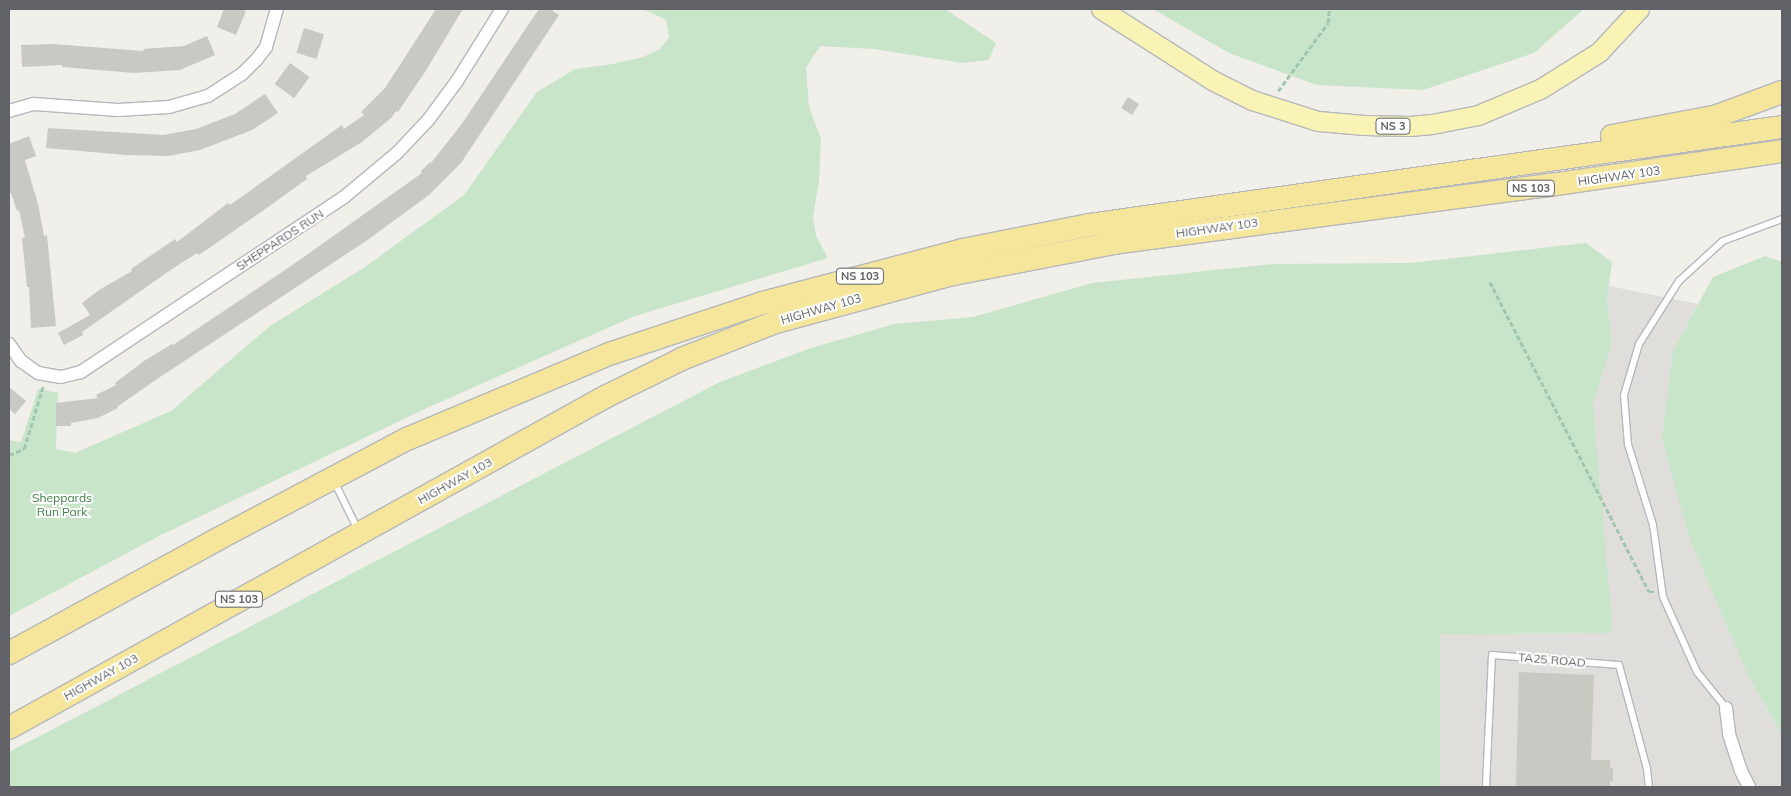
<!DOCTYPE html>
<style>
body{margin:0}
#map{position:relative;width:1791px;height:796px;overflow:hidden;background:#f0efe9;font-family:Mulish,sans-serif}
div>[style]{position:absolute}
.industrial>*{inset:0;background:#dfdeda}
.green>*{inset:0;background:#c8e5ca}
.building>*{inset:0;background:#c9c9c3;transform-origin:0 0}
.path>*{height:2.5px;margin-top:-1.25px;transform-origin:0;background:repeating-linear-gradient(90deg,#a1c6af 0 5px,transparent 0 7.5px)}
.roads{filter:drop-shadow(1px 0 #b5b7bb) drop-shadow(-1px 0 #b5b7bb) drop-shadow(0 1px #b5b7bb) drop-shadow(0 -1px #b5b7bb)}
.service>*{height:6px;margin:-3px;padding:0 3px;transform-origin:3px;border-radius:3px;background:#fff}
.minor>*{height:12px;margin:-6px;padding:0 6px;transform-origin:6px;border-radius:6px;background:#fff}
.primary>*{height:19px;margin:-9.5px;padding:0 9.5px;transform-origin:9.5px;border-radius:9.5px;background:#f9f4b5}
.motorway>*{height:22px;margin:-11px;padding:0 11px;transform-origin:11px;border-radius:11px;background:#f5e69b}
span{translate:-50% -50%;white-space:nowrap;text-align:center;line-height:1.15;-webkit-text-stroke:4px #fff;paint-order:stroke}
.shield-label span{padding:1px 4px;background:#fff;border:1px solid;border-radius:4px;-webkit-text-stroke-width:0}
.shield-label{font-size:11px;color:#606267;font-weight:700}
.street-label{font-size:12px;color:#606267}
.park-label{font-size:12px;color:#3d8146}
.frame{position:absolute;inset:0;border:10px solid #606267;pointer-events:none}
</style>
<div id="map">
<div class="industrial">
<div style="clip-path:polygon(1609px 286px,1698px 304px,1673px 350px,1689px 538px,1747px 673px,1782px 735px,1782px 787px,1440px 787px,1440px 634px,1612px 633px,1593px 403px,1612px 344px,1607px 297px)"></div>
</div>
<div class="green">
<div style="clip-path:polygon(643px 9px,945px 9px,996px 43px,989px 60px,962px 63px,874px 49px,820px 46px,806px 68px,809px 107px,821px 139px,819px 181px,813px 217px,816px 236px,828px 258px,635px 316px,429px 407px,159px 536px,9px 616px,9px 440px,21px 442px,38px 389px,58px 393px,56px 449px,75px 453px,171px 411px,270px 326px,365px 267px,464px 195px,537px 92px,575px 69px,613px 64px,643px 57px,660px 49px,669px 37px,666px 20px)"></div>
<div style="clip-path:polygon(1153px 9px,1584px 9px,1534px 53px,1423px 90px,1317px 85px,1229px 53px)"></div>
<div style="clip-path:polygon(1586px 243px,1612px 262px,1607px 298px,1612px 344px,1593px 404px,1613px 633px,1440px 634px,1440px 787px,9px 787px,9px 752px,720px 382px,811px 348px,894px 324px,973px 317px,1092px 283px,1272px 264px,1411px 263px)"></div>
<div style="clip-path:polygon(1765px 256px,1782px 262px,1782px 735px,1747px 673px,1689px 538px,1662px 438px,1673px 350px,1713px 277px)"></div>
</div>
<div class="building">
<div style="clip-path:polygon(224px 9px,240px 9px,246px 11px,236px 35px,217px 27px)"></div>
<div style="clip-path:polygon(436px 9px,463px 9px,425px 72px,398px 112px,396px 111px,391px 118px,362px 142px,306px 176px,307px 179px,271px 205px,199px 255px,197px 253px,172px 269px,82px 332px,83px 335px,64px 345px,58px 333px,90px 315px,82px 303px,99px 290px,132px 271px,131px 269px,175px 239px,177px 242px,228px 203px,230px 205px,342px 125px,344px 129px,364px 115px,361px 112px,385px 88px)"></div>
<div style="clip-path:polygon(539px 9px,550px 9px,559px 15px,461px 163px,429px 195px,366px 241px,157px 379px,117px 407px,118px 408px,98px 418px,71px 423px,71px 426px,56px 426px,56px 403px,98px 398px,96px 395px,116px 385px,115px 383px,144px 361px,172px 344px,173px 345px,291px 266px,422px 173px,421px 171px,430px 162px,431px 163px,461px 125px)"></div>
<div style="left:304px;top:28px;width:21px;height:26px;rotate:17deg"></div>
<div style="clip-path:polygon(207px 36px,215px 55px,180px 70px,134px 73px,62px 67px,62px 65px,22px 67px,21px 45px,53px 44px,144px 51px,143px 49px,184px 46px)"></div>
<div style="left:290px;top:63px;width:24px;height:26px;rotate:36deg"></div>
<div style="clip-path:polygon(265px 94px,278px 113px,252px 130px,200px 150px,168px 156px,126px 155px,46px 148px,48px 128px,163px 135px,196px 129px,235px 114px)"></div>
<div style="left:1128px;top:97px;width:13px;height:13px;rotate:32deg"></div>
<div style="clip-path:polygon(29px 136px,36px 156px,25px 160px,38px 204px,44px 236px,47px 235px,56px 326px,31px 328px,29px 287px,27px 287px,22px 238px,25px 238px,19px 210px,17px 211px,11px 193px,9px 193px,9px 144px)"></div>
<div style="clip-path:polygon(9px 387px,26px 401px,15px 414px,9px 409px)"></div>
<div style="clip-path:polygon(1519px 672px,1594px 675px,1591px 760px,1610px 760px,1610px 768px,1613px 768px,1613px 781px,1610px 781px,1610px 787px,1516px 787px)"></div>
</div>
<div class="path">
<div style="left:1278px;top:91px;width:84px;rotate:-53.7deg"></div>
<div style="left:1328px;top:23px;width:14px;rotate:-86deg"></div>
<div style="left:1490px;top:282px;width:348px;rotate:62.8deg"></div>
<div style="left:1649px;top:592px;width:5px"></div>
<div style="left:9px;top:455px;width:16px;rotate:-22deg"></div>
<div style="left:24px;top:449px;width:66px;rotate:-73.2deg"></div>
</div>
<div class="roads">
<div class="service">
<div style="left:334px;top:481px;width:55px;rotate:63.9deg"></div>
<div style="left:1726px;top:708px;width:46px;rotate:-128.9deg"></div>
<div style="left:1697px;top:672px;width:82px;rotate:-114.4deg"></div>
<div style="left:1663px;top:597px;width:73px;rotate:-97.9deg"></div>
<div style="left:1653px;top:525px;width:85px;rotate:-107.2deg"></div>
<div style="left:1628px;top:444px;width:49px;rotate:-94.7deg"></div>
<div style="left:1624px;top:395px;width:53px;rotate:-73.6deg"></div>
<div style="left:1639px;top:344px;width:75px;rotate:-57.6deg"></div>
<div style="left:1679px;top:281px;width:59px;rotate:-42.3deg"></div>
<div style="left:1723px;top:241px;width:63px;rotate:-20.4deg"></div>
<div style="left:1486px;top:787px;width:132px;rotate:-87.4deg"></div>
<div style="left:1492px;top:655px;width:127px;rotate:4.5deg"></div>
<div style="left:1619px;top:665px;width:108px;rotate:74.9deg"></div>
<div style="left:1647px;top:769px;width:18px;rotate:84deg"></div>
</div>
<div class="minor">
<div style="left:9px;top:111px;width:26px;rotate:-16deg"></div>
<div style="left:34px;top:104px;width:84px;rotate:4.1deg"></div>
<div style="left:118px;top:110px;width:51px;rotate:-3.4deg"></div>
<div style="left:169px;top:107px;width:41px;rotate:-15.8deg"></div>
<div style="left:208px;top:96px;width:40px;rotate:-32.9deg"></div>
<div style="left:242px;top:74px;width:21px;rotate:-45deg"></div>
<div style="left:257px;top:59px;width:15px;rotate:-53deg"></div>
<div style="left:266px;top:47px;width:40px;rotate:-74deg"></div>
<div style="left:9px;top:344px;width:21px;rotate:55deg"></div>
<div style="left:21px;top:361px;width:21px;rotate:35deg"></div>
<div style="left:38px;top:373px;width:23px;rotate:10deg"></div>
<div style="left:61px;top:377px;width:21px;rotate:-14deg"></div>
<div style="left:81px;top:372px;width:315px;rotate:-33.6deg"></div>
<div style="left:343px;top:198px;width:70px;rotate:-39.8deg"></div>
<div style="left:397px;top:153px;width:47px;rotate:-46.7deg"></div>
<div style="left:429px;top:119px;width:47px;rotate:-53.6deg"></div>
<div style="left:457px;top:81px;width:85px;rotate:-58deg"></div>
<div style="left:1726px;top:708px;width:26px;rotate:83deg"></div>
<div style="left:1729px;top:734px;width:39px;rotate:72deg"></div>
<div style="left:1741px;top:771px;width:18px;rotate:63deg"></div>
</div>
<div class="primary">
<div style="left:1101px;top:9px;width:132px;rotate:32.6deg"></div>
<div style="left:1212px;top:80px;width:45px;rotate:26.6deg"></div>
<div style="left:1252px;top:100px;width:69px;rotate:17.7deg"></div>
<div style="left:1318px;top:121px;width:46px;rotate:5deg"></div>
<div style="left:1364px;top:125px;width:46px;rotate:1.2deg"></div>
<div style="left:1410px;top:126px;width:22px;rotate:-5deg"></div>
<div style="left:1432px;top:124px;width:47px;rotate:-11.1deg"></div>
<div style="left:1478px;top:115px;width:67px;rotate:-22.8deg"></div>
<div style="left:1540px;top:89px;width:70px;rotate:-32.1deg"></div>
<div style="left:1599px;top:52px;width:59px;rotate:-47.1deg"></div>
</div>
<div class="motorway">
<div style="left:1612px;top:136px;width:104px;rotate:-10.6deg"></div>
<div style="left:1714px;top:117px;width:72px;rotate:-20.2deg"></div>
<div style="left:9px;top:653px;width:236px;rotate:-28.6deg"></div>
<div style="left:216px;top:540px;width:216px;rotate:-27.9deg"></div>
<div style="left:407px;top:439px;width:222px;rotate:-22.8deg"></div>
<div style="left:612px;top:353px;width:158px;rotate:-18.4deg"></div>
<div style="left:762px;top:303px;width:208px;rotate:-14.8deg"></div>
<div style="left:963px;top:250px;width:128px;rotate:-11.2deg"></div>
<div style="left:1089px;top:225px;width:700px;rotate:-8.05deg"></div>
<div style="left:9px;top:728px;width:682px;rotate:-29.05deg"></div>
<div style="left:605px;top:397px;width:88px;rotate:-26.3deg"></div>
<div style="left:684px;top:358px;width:99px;rotate:-21.4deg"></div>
<div style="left:776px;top:322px;width:183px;rotate:-15.2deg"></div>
<div style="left:953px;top:274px;width:164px;rotate:-10.9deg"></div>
<div style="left:1114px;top:243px;width:440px;rotate:-7.6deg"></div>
<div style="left:1550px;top:185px;width:234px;rotate:-8.3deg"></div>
</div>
</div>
<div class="shield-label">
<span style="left:1393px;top:126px">NS 3</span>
<span style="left:1531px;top:188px">NS 103</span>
<span style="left:860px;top:276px">NS 103</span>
<span style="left:239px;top:599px">NS 103</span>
</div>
<div class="street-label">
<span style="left:1619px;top:176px;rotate:-8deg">HIGHWAY 103</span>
<span style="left:1217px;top:228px;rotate:-8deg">HIGHWAY 103</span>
<span style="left:280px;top:240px;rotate:-33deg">SHEPPARDS RUN</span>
<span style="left:821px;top:309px;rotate:-16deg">HIGHWAY 103</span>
<span style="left:455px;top:481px;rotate:-29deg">HIGHWAY 103</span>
<span style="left:1552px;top:660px;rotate:5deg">TA25 ROAD</span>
<span style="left:101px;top:677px;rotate:-29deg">HIGHWAY 103</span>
</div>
<div class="park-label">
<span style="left:62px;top:505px">Sheppards<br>Run Park</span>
</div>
<div class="frame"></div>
</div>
